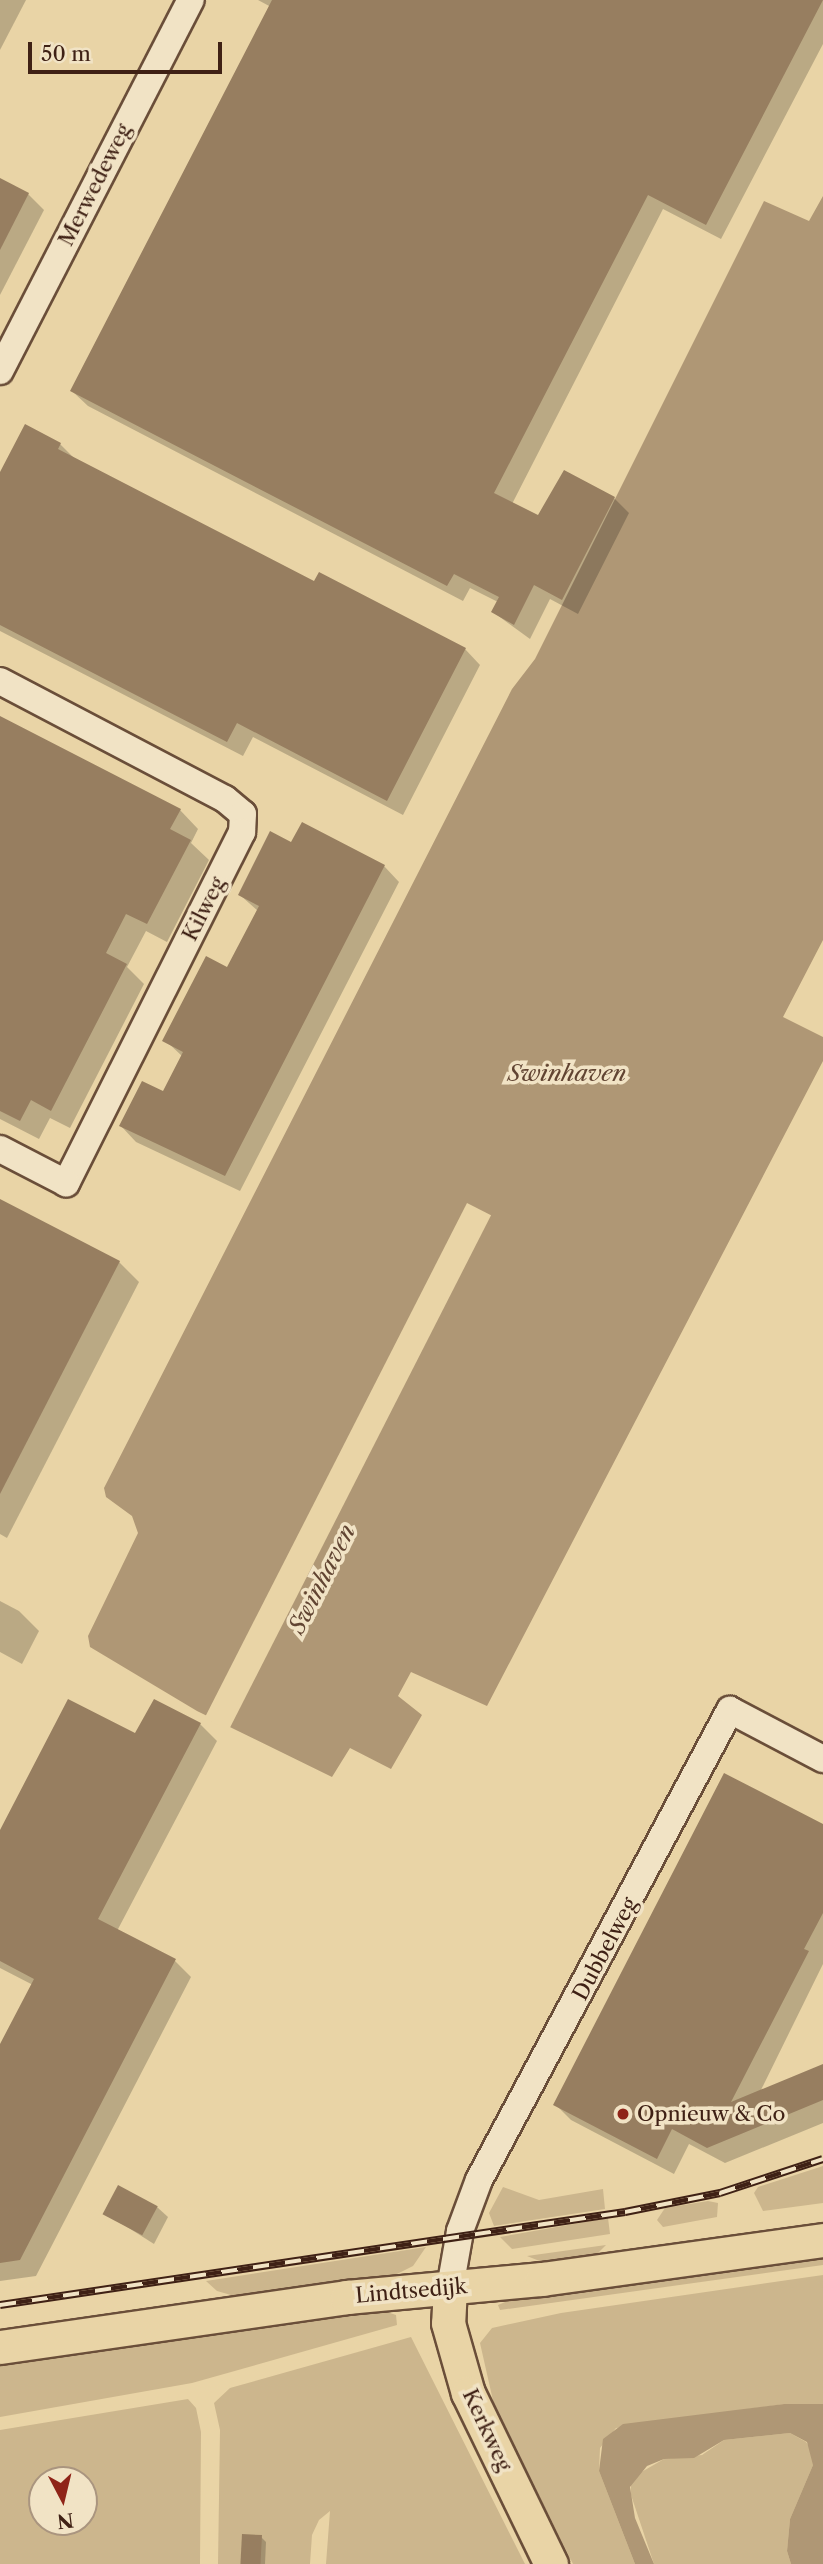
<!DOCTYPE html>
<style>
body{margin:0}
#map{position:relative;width:823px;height:2564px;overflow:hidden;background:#e9d4a6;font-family:"Libre Caslon Text",serif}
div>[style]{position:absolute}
.green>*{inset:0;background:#ccb68d}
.water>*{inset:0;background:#af9775}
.pier>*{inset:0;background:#e9d4a6;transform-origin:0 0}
.shadow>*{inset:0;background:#0003}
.building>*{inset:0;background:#977e60;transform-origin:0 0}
.roads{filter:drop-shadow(2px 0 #6a4e39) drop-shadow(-2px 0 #6a4e39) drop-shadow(0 2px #6a4e39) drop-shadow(0 -2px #6a4e39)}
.minor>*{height:26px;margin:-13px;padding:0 13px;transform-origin:13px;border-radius:13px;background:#f1e3c5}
.major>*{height:33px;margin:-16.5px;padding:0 16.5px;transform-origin:16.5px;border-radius:16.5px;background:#e9d4a6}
.rail>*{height:8px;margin-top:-4px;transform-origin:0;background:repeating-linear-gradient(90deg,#f1e3c5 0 16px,#3f2115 0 32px);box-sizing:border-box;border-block:2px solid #3f2115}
.dots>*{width:19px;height:19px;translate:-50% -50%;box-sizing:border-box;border:4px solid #f1e3c5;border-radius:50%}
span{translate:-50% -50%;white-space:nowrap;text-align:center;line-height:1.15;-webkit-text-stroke:7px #f1e3c5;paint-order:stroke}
.street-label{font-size:21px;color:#3f2115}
.poi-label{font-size:21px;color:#3f2115}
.left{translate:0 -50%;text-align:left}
.water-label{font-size:23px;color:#614432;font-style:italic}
.north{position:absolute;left:28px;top:2466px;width:70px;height:70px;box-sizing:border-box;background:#f1e3c5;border:2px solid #aa957f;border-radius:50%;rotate:173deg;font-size:19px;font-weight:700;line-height:28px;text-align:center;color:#3f2115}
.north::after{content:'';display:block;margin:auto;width:24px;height:32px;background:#8f2418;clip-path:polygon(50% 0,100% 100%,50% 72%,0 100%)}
.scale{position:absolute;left:28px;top:42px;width:194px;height:32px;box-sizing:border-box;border:4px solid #3f2115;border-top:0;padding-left:9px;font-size:21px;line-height:24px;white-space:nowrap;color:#3f2115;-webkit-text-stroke:5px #f1e3c5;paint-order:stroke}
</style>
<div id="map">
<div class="green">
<div style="clip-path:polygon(823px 2166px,823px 2203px,763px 2211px,754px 2193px,758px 2187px)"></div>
<div style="clip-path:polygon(503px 2187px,539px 2200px,603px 2189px,605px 2209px,494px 2226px,489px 2213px)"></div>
<div style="clip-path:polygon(708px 2201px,718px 2203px,717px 2217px,663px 2227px,657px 2220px,665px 2208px)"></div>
<div style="clip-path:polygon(608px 2218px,610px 2234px,512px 2249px,500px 2237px)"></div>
<div style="clip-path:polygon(606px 2245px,596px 2255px,542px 2262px,527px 2256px)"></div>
<div style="clip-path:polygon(426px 2247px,413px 2266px,391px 2277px,238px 2297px,217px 2291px,206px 2281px)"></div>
<div style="clip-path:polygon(823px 2255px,823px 2265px,500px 2310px,498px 2305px,522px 2295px)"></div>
<div style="clip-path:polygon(823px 2275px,823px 2404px,784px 2404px,616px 2428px,600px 2448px,599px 2471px,635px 2564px,573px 2564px,494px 2405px,480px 2343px,492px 2328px,561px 2313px)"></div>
<div style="clip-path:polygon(378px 2309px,396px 2315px,397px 2325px,192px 2383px,0 2417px,0 2364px)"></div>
<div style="clip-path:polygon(411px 2337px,525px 2564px,326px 2564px,330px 2511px,319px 2520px,312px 2535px,310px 2564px,218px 2564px,220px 2430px,214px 2403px,230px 2388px)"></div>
<div style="clip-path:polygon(evenodd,188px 2399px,196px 2408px,201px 2432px,200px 2564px,0 2564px,0 2430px,188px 2399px,84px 2480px,84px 2522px,42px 2522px,42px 2480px,84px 2480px)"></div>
<div style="clip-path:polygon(790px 2433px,806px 2442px,813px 2452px,813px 2465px,790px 2519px,787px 2551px,791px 2564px,654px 2564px,631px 2495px,631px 2483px,638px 2474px,664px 2459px,702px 2455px,724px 2440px)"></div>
</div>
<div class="water">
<div style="clip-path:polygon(823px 196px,823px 940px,783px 1017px,823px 1037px,823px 1061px,487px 1706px,411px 1672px,398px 1696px,422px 1715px,391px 1769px,350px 1748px,332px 1777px,197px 1711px,90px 1647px,88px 1636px,138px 1533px,132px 1516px,106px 1497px,104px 1488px,512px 689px,535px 659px,764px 201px,809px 221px)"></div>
<div style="clip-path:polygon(784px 2404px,823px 2404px,823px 2564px,791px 2564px,787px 2551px,790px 2519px,813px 2465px,807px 2442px,790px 2433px,724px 2440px,694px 2458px,664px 2459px,647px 2466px,630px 2487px,635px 2518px,654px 2564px,635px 2564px,599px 2471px,603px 2439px,623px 2424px)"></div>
</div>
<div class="pier">
<div style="left:467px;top:1203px;width:27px;height:578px;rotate:27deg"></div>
</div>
<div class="shadow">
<div style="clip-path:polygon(0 0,26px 0,0 50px)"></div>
<div style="clip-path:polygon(258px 0,823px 0,823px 44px,721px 239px,663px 209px,512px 504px,539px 517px,614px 498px,629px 513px,578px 614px,550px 599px,530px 639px,493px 612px,498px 602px,470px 588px,463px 601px,88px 406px,72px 391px,271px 7px)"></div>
<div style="clip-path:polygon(0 180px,28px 194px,44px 210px,0 295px)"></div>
<div style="clip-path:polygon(60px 444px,75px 459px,315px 584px,465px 649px,480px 665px,403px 815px,253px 737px,243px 756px,0 631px,0 476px)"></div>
<div style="clip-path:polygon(0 718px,180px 810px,198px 829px,191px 843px,209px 860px,167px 942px,146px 931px,127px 967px,144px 984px,70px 1128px,50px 1118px,39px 1139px,0 1119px)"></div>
<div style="clip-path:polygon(292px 845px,384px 866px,399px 882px,240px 1191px,136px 1142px,121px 1126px,164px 1093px,183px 1057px,165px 1040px,228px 970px,258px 911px,240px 895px)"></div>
<div style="clip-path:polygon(0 1201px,119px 1262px,139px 1282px,7px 1538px,0 1534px)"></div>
<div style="clip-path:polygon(0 1601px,19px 1611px,39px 1631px,22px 1664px,0 1652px)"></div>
<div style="clip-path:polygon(200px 1724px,217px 1741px,117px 1931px,174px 1960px,191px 1977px,36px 2276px,0 2281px,0 2048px,33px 1985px,0 1968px,0 1834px,136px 1736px)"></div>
<div style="clip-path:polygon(823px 1828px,823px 1964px,760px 2092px,823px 2066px,823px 2123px,725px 2163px,689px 2144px,674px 2174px,571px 2120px,555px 2104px)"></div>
<div style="clip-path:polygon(157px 2207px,168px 2217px,154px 2244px,105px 2213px)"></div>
<div style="clip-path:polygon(261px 2537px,266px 2542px,265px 2564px,242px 2564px)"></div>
</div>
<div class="building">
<div style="clip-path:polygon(272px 0,823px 0,706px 225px,648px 195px,494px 493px,538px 515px,564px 470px,615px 497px,562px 600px,534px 585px,514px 625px,491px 612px,499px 597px,454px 574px,447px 586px,70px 391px)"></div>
<div style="clip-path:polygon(0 178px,29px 193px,0 250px)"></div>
<div style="clip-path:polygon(25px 424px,61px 443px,58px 449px,314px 581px,319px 572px,466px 648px,387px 801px,237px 723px,227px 742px,0 625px,0 472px)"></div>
<div style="clip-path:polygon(0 716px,181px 809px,170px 829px,191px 840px,147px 924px,126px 914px,106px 953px,127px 964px,51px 1111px,31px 1100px,20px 1121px,0 1111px)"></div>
<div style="clip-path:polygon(302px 822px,385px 865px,225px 1176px,119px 1126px,142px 1081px,163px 1091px,183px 1052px,162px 1041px,206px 956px,227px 967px,259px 906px,238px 895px,270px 831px,291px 842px)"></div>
<div style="clip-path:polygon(0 1199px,120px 1261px,0 1494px)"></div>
<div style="clip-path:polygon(68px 1699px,135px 1733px,154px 1699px,201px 1723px,98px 1919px,176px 1959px,20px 2260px,0 2263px,0 2044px,34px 1979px,0 1961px,0 1830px)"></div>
<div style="clip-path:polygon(724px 1773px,823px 1824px,823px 1913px,804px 1949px,809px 1951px,731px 2102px,823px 2064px,823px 2100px,707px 2148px,672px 2129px,657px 2159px,553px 2105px)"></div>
<div style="left:118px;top:2185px;width:45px;height:33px;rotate:28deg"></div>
<div style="left:242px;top:2534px;width:20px;height:30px;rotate:3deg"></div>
</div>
<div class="roads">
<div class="minor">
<div style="left:0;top:371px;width:417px;rotate:-62.8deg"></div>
<div style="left:0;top:681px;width:254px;rotate:27.7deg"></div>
<div style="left:225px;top:799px;width:23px;rotate:40deg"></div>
<div style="left:243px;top:814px;width:18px;rotate:93deg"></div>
<div style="left:242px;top:832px;width:393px;rotate:116.6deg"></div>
<div style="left:66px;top:1183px;width:74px;rotate:-152.7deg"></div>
<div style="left:450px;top:2288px;width:58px;rotate:-80deg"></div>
<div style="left:460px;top:2231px;width:54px;rotate:-69.6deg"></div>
<div style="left:479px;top:2180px;width:533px;rotate:-61.9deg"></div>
<div style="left:730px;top:1710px;width:105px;rotate:27.8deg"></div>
</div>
<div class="major">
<div style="left:450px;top:2288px;width:35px;rotate:93deg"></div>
<div style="left:448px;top:2323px;width:73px;rotate:74.1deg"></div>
<div style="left:468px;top:2393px;width:190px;rotate:64.1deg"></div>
<div style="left:0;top:2347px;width:351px;rotate:-8.2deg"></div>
<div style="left:347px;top:2297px;width:196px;rotate:-5.3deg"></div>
<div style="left:542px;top:2279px;width:284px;rotate:-7.9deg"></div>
</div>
</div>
<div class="rail">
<div style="left:0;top:2305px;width:632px;rotate:-8.46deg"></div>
<div style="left:625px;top:2212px;width:97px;rotate:-11.3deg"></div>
<div style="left:720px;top:2193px;width:108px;rotate:-18.3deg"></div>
</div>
<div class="dots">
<div style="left:623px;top:2114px;background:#8f2418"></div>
</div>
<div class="street-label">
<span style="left:95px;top:185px;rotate:-63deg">Merwedeweg</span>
<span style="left:204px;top:909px;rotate:-63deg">Kilweg</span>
<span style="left:605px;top:1949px;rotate:-62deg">Dubbelweg</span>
<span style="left:411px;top:2291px;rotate:-5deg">Lindtsedijk</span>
<span style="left:487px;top:2430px;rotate:65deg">Kerkweg</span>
</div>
<div class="poi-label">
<span class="left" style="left:637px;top:2114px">Opnieuw &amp; Co</span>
</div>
<div class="water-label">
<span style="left:567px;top:1073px">Swinhaven</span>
<span style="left:322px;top:1579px;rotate:-63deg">Swinhaven</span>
</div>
<div class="north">N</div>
<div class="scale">50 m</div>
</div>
